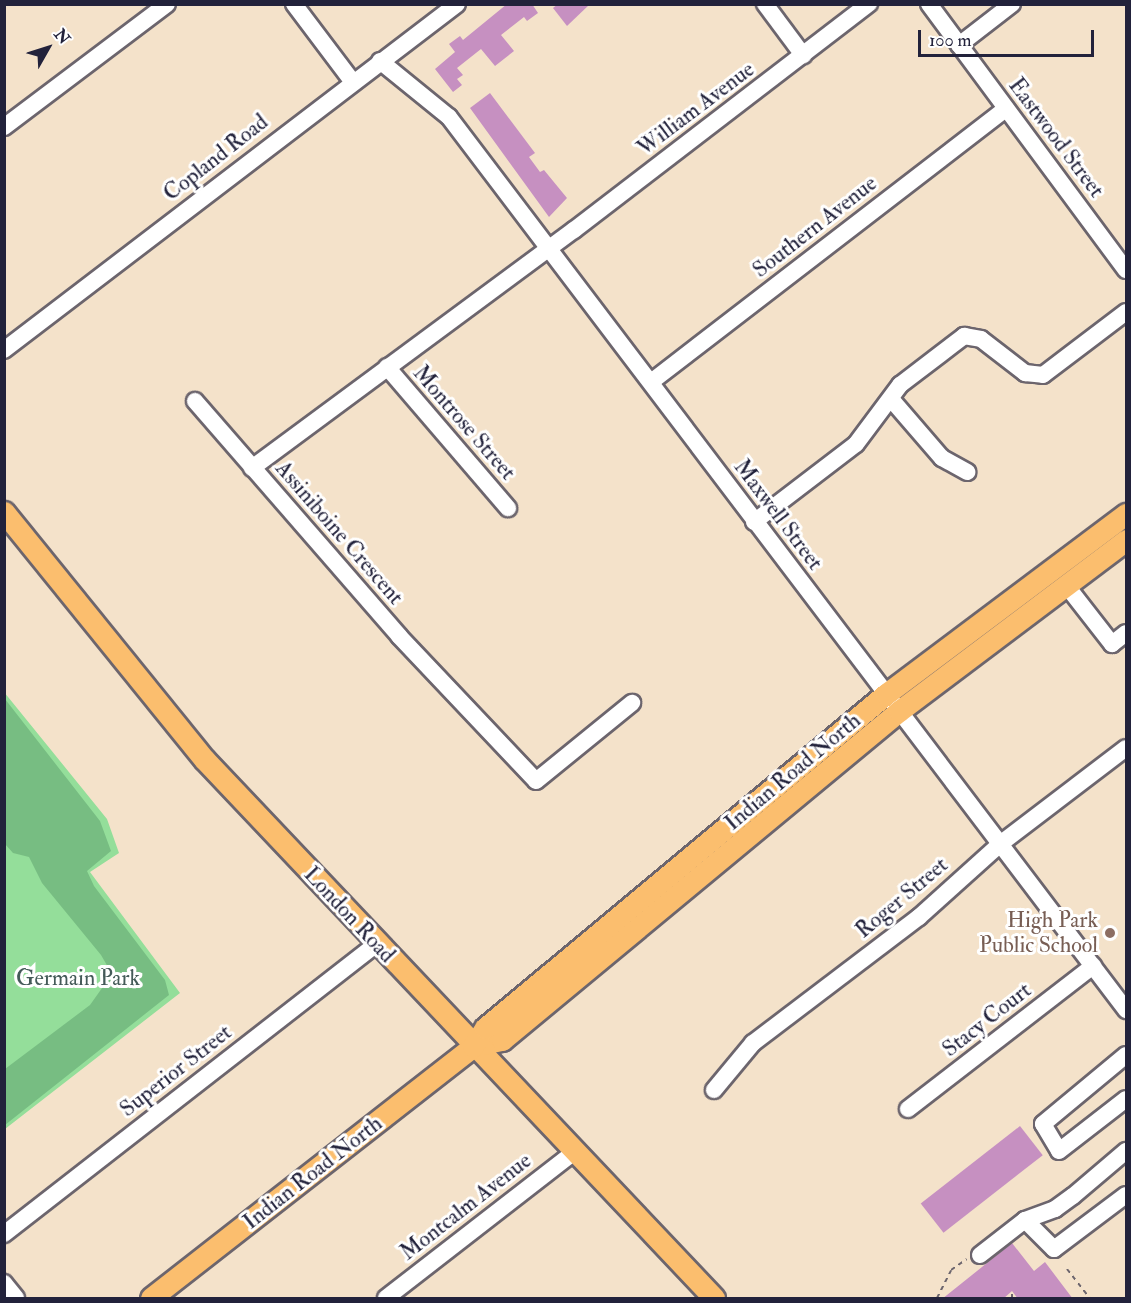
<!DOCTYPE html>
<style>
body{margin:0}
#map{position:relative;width:1131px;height:1303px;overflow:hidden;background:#f4e2ca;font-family:"IM FELL Double Pica",serif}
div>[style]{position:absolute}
.green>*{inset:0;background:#94de9a}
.forest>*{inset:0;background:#77bd82}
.building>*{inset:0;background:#c690c1;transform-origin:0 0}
.path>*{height:2px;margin-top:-1px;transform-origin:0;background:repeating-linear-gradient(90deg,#6c656d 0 4.5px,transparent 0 9px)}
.roads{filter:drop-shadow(2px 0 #6c656d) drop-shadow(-2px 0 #6c656d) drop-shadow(0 2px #6c656d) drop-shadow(0 -2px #6c656d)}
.minor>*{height:16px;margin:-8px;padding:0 8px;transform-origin:8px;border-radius:8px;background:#fff}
.major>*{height:21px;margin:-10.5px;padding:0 10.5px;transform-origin:10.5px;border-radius:10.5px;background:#fbbe6e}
.dots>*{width:16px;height:16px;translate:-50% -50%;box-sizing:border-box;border:3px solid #fff;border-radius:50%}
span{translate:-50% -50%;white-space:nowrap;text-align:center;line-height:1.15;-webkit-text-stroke:6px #fff;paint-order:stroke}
.street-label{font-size:22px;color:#22223b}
.education-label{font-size:22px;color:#785e54}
.right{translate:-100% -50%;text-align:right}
.park-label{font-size:22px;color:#445a58}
.frame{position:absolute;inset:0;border:6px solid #22223b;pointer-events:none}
.north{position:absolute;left:18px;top:18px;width:60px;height:60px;-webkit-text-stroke:4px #fff;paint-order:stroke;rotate:51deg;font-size:16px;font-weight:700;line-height:24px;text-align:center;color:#22223b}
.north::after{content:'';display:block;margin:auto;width:21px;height:27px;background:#22223b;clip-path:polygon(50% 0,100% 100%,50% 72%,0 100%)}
.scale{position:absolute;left:918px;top:30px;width:176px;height:27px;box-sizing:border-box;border:3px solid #22223b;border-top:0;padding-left:8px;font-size:18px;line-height:21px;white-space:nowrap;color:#22223b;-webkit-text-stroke:4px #fff;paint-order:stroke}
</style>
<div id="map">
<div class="green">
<div style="clip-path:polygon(4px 692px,107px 819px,119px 853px,90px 872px,180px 993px,5px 1129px)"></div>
</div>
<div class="forest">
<div style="clip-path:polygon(5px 699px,100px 821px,111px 851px,87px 871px,94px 886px,165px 980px,169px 995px,5px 1125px,5px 1069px,90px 1005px,112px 974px,101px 955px,42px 883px,29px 857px,13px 853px,5px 844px)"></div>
</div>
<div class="building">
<div style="clip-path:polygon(507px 4px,532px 4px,538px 13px,527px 21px,524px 17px,501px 35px,514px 51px,495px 66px,481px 49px,457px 68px,463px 75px,457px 79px,462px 85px,453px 92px,435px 69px,455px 52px,449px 44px,460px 36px,463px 40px)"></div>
<div style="clip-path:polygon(558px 4px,590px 4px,567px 26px,553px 8px)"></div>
<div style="clip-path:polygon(490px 93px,535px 153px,529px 157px,540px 172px,544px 170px,567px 198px,549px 217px,470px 108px)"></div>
<div style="left:1020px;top:1126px;width:37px;height:126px;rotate:52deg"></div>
<div style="clip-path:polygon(1012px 1243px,1034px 1271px,1045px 1262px,1073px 1299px,1018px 1299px,1012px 1291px,1003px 1299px,942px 1299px)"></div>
</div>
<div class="path">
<div style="left:1067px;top:1269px;width:37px;rotate:52deg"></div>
<div style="left:937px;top:1298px;width:31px;rotate:-63deg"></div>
<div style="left:951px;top:1270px;width:19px;rotate:-35deg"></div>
<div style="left:1012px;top:1298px;width:7px;rotate:-90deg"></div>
</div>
<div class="roads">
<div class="minor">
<div style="left:294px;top:4px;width:96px;rotate:53deg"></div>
<div style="left:765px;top:4px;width:64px;rotate:53.3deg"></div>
<div style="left:929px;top:4px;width:331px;rotate:53.5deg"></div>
<div style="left:959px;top:45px;width:67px;rotate:-37.7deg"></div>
<div style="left:380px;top:61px;width:89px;rotate:39.1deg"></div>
<div style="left:449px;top:117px;width:1121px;rotate:52.83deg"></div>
<div style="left:4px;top:127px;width:204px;rotate:-37deg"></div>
<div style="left:4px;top:350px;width:570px;rotate:-37.37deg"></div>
<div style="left:387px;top:367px;width:186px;rotate:49.4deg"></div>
<div style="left:651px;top:382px;width:448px;rotate:-37.6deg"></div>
<div style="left:891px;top:399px;width:78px;rotate:49.2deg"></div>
<div style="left:942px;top:458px;width:29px;rotate:29deg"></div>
<div style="left:195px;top:401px;width:311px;rotate:49deg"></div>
<div style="left:399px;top:636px;width:199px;rotate:46.6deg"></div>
<div style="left:536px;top:781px;width:124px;rotate:-39.1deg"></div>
<div style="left:252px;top:468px;width:400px;rotate:-36.5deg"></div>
<div style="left:574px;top:230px;width:372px;rotate:-37.5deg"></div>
<div style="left:754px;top:522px;width:128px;rotate:-37.4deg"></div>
<div style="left:856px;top:444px;width:74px;rotate:-53.3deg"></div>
<div style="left:900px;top:385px;width:81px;rotate:-37.4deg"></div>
<div style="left:964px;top:336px;width:17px;rotate:10deg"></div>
<div style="left:981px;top:339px;width:56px;rotate:37.7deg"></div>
<div style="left:1025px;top:373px;width:18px;rotate:6deg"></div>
<div style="left:1043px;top:375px;width:104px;rotate:-37.2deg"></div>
<div style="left:1066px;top:585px;width:75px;rotate:52.1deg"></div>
<div style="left:1112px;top:644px;width:18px;rotate:-38deg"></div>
<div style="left:1126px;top:1055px;width:108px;rotate:140.3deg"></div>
<div style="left:1043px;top:1124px;width:31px;rotate:59deg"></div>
<div style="left:1059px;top:1151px;width:85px;rotate:-37.8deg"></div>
<div style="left:714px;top:1090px;width:61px;rotate:-50.3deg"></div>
<div style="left:753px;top:1043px;width:208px;rotate:-37.2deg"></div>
<div style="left:919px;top:917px;width:109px;rotate:-42deg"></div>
<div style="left:1000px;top:844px;width:158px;rotate:-37.3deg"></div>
<div style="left:908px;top:1109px;width:234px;rotate:-37.7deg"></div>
<div style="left:1025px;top:1220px;width:41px;rotate:45deg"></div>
<div style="left:1054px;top:1249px;width:90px;rotate:-36.9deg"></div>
<div style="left:4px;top:1234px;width:472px;rotate:-37.9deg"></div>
<div style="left:980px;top:1255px;width:57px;rotate:-37.9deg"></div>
<div style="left:1025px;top:1220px;width:32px;rotate:-20deg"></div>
<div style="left:1055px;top:1209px;width:22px;rotate:-36deg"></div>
<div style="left:1073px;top:1196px;width:70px;rotate:-40.3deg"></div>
<div style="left:4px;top:1283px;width:19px;rotate:51deg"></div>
<div style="left:386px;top:1298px;width:238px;rotate:-37.8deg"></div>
</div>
<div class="major">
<div style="left:4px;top:512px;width:318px;rotate:51deg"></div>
<div style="left:204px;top:759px;width:742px;rotate:46.58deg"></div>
<div style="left:473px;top:1046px;width:30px;rotate:-12deg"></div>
<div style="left:502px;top:1040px;width:516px;rotate:-39.65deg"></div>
<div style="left:899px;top:711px;width:284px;rotate:-37deg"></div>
<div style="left:151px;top:1298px;width:409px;rotate:-38deg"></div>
<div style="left:473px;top:1046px;width:22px;rotate:-56deg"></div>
<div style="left:485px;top:1028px;width:522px;rotate:-39.79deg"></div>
<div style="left:886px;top:694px;width:300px;rotate:-36.9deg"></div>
</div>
</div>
<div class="dots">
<div style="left:1110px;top:933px;background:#8d6e63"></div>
</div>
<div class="street-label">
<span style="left:696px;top:109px;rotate:-37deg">William Avenue</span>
<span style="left:1056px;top:138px;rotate:53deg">Eastwood Street</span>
<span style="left:216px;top:158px;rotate:-38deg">Copland Road</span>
<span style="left:815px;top:227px;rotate:-38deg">Southern Avenue</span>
<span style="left:464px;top:423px;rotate:49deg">Montrose Street</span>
<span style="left:778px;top:515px;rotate:53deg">Maxwell Street</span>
<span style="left:339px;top:533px;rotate:49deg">Assiniboine Crescent</span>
<span style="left:793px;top:772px;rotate:-40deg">Indian Road North</span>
<span style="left:902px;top:898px;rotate:-40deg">Roger Street</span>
<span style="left:349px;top:915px;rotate:47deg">London Road</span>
<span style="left:987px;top:1020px;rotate:-38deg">Stacy Court</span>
<span style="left:176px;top:1071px;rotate:-38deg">Superior Street</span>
<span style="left:313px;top:1173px;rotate:-38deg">Indian Road North</span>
<span style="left:466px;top:1207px;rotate:-38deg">Montcalm Avenue</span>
</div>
<div class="education-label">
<span class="right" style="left:1098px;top:933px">High Park<br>Public School</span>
</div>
<div class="park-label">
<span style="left:78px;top:979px">Germain Park</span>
</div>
<div class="frame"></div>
<div class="north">N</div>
<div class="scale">100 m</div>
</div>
